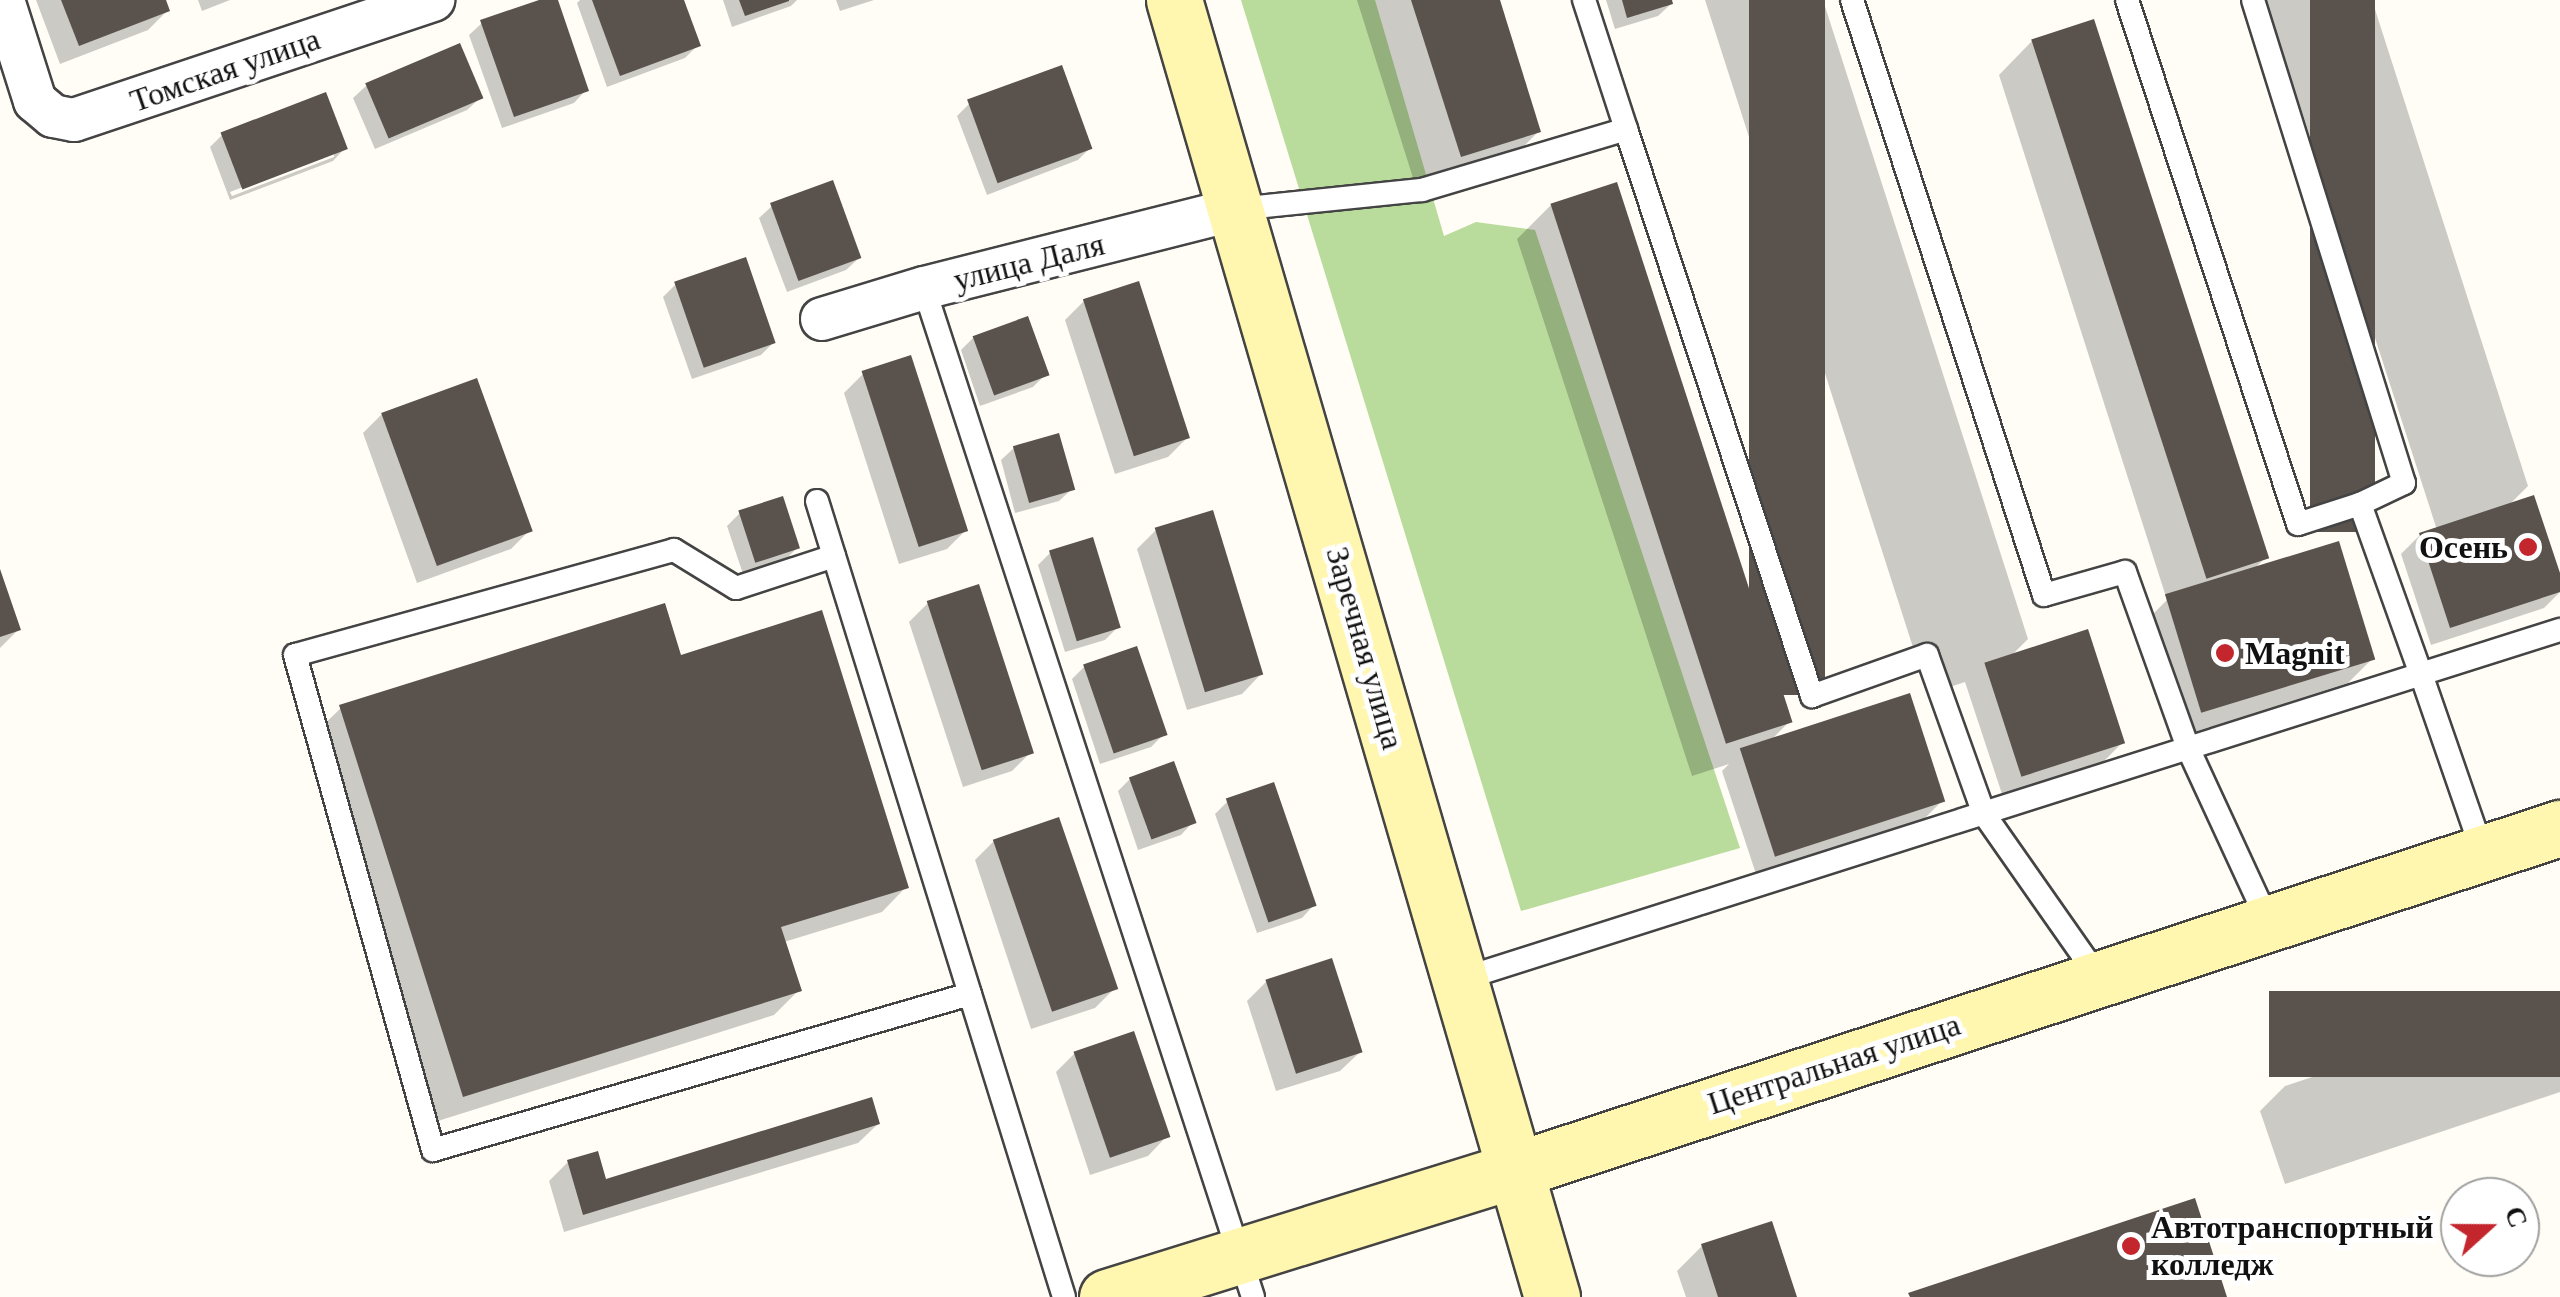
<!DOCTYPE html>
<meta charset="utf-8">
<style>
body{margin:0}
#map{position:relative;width:2560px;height:1297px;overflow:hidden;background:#fffdf5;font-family:Georgia,serif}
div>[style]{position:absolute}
.forest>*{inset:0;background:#b9dc9c}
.shadow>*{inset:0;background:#0003}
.building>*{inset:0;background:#5a524d;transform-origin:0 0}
.roads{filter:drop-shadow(2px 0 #444) drop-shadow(-2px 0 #444) drop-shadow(0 2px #444) drop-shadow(0 -2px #444)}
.lane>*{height:22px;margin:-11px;padding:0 11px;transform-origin:11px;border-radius:11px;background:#fff}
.street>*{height:42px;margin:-21px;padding:0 21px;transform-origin:21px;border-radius:21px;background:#fff}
.secondary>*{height:55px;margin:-27.5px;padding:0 27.5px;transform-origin:27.5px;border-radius:27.5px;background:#fff6b0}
.dots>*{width:28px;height:28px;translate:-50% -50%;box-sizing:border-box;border:5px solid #fff;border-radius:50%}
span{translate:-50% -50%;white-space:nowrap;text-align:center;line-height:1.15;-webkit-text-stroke:10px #fff;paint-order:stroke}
.street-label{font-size:32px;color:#111}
.poi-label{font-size:32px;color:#111;font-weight:700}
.right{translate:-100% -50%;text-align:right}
.left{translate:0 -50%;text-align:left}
.north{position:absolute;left:2440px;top:1177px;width:100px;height:100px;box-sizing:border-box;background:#fff;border:2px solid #a0a0a0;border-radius:50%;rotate:69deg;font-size:28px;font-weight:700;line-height:40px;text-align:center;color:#111}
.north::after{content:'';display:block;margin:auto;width:35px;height:45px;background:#c4262e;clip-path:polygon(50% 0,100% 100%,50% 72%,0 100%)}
</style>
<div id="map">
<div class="forest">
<div style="clip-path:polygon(1241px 0,1375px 0,1444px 236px,1476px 222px,1535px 230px,1740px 848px,1521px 911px)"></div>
</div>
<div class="shadow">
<div style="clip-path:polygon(36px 0,163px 0,167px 11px,148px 30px,60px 64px)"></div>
<div style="clip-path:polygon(198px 0,230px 0,202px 11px)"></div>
<div style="clip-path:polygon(546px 0,555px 0,586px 90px,574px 103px,502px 128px,469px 35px,482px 23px)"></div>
<div style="clip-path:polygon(580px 0,681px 0,698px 45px,685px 58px,607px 87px,577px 3px)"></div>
<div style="clip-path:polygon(723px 0,797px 0,791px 6px,732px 27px)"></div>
<div style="clip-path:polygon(836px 0,874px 0,840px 11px)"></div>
<div style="clip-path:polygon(1357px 0,1497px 0,1539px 131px,1497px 173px,1419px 197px)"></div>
<div style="clip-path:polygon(1606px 0,1669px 0,1671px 4px,1658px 16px,1615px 29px)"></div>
<div style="clip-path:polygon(1705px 0,1823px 0,2028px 639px,2010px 657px,2123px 742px,2104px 761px,2002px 794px,1965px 682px,1928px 694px)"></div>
<div style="clip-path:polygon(2266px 0,2372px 0,2528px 486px,2508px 506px,2560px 581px,2560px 592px,2544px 608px,2431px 645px,2401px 554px,2420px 535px,2437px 530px)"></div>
<div style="clip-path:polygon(2032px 41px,2264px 559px,2250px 573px,2373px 658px,2348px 683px,2179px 737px,2143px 624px,2167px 600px,1999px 75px)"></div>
<div style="clip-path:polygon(366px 86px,480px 98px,467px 110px,375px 149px,353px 98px)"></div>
<div style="clip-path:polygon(970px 103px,1091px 147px,1078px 160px,987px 195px,957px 116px)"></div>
<div style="clip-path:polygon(evenodd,222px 135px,345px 148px,333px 161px,230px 200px,210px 147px,222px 135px,334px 152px,334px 157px,232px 196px,230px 192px,334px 152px)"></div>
<div style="clip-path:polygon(1551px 205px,1789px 722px,1768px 743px,1943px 800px,1924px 819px,1756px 874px,1722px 771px,1729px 764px,1692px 776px,1517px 239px)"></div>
<div style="clip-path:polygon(772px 206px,859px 258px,846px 270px,787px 292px,759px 218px)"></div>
<div style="clip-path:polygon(676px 284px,773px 343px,761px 355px,692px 379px,663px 297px)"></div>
<div style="clip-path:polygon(1084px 301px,1187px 438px,1168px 457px,1115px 474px,1065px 320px)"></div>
<div style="clip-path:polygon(973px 338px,1046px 374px,1033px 387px,980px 406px,961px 350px)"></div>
<div style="clip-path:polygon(863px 374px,966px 530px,947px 549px,899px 564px,844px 393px)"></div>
<div style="clip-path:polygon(382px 414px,530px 530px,511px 549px,417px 583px,363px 433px)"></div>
<div style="clip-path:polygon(1014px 448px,1072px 489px,1059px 501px,1015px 513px,1001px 460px)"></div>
<div style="clip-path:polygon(740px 513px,798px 547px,785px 560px,743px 574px,727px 526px)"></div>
<div style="clip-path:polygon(1156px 530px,1261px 674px,1242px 694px,1187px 710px,1137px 549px)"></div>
<div style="clip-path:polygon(1051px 552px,1118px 627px,1105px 640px,1065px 652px,1038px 565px)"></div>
<div style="clip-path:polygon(0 575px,18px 630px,0 648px)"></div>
<div style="clip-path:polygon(928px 603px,1031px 752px,1012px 771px,963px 787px,909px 622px)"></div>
<div style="clip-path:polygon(679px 658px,906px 887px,882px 912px,784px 942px,799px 990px,774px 1015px,438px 1121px,316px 732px,341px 708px)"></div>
<div style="clip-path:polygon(1085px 666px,1164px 734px,1151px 747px,1100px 764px,1072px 679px)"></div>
<div style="clip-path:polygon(1130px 779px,1193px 822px,1181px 835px,1138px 850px,1118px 791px)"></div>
<div style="clip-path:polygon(1228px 801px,1314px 905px,1302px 918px,1257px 933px,1215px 814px)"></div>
<div style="clip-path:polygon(994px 841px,1114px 989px,1095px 1008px,1031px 1029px,975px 860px)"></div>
<div style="clip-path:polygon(1266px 982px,1360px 1052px,1340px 1071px,1276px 1091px,1247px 1001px)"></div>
<div style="clip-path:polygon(2560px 994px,2560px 1092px,2285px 1184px,2260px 1111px,2285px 1086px)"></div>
<div style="clip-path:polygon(1075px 1053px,1167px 1136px,1148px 1156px,1090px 1175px,1056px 1072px)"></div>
<div style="clip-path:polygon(878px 1124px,858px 1143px,564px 1232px,549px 1181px,568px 1162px,604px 1182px)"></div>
<div style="clip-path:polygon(1702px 1246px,1794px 1297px,1686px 1297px,1677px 1271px)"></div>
</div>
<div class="building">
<div style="clip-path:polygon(61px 0,166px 0,170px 11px,79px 46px)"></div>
<div style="clip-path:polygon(539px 0,558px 0,589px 91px,514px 117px,480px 20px)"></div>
<div style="clip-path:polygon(592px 0,684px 0,701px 46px,620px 76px)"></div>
<div style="clip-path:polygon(739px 0,789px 0,789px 1px,745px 16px)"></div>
<div style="clip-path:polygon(1411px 0,1500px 0,1541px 132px,1461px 157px)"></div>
<div style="clip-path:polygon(1622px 0,1672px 0,1673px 4px,1627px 18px)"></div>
<div style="left:1749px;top:0;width:76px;height:695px"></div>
<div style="left:2310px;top:0;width:65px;height:532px"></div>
<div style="left:2094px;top:19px;width:567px;height:66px;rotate:72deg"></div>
<div style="left:460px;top:43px;width:60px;height:103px;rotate:67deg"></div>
<div style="left:1062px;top:65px;width:89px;height:101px;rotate:70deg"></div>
<div style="left:326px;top:92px;width:61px;height:113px;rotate:69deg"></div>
<div style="left:833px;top:180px;width:83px;height:67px;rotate:70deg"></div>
<div style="left:1617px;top:182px;width:568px;height:70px;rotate:72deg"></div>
<div style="left:746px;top:257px;width:91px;height:76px;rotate:71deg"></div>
<div style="left:1139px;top:281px;width:165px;height:59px;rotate:72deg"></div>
<div style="left:1028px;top:316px;width:63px;height:59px;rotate:70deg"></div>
<div style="left:911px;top:355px;width:185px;height:52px;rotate:72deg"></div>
<div style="left:477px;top:378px;width:163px;height:102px;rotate:70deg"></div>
<div style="left:1059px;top:433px;width:59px;height:48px;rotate:74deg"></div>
<div style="clip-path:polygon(2534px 495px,2560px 573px,2560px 592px,2450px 628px,2419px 533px)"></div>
<div style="left:783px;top:496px;width:55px;height:47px;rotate:72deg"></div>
<div style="left:1213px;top:510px;width:172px;height:61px;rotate:73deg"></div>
<div style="left:1093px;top:537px;width:95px;height:46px;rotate:73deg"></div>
<div style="left:2339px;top:541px;width:124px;height:182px;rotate:73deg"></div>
<div style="clip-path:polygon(0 569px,21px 630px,0 637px)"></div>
<div style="left:979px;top:584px;width:178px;height:55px;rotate:72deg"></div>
<div style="clip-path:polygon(665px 603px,681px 655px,822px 610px,909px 888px,781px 927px,802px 991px,463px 1097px,339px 705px)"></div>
<div style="left:2088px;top:629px;width:120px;height:109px;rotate:72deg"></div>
<div style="left:1137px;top:646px;width:94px;height:57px;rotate:71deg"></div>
<div style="left:1910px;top:693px;width:114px;height:179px;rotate:72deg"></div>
<div style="left:1174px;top:761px;width:66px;height:48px;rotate:70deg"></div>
<div style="left:1274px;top:782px;width:131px;height:51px;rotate:71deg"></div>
<div style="left:1059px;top:817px;width:182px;height:70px;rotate:71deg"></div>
<div style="left:1332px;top:958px;width:99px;height:70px;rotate:72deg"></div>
<div style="left:2560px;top:991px;width:86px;height:291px;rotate:90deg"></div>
<div style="left:1134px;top:1031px;width:112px;height:64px;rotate:71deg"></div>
<div style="clip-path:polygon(872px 1097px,880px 1124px,583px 1215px,567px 1160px,598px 1151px,606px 1179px)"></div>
<div style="clip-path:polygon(2195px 1198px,2227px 1297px,1910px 1297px,1908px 1293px)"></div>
<div style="clip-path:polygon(1772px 1221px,1797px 1297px,1718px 1297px,1701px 1244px)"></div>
</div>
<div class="roads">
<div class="lane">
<div style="left:1852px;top:0;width:625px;rotate:72.12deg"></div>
<div style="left:2044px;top:595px;width:84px;rotate:-15.9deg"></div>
<div style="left:2125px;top:572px;width:187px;rotate:70.3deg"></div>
<div style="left:2188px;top:748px;width:191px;rotate:65.2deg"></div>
<div style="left:2127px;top:0;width:551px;rotate:71.93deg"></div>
<div style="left:2298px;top:524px;width:65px;rotate:-17.9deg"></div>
<div style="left:2253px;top:0;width:506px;rotate:72.64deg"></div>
<div style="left:2404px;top:483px;width:49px;rotate:154.5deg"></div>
<div style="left:2360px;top:504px;width:181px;rotate:70.3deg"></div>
<div style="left:2421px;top:674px;width:146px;rotate:-17.6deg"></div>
<div style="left:1626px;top:129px;width:597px;rotate:71.84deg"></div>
<div style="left:1812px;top:696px;width:122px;rotate:-19.6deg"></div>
<div style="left:1927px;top:655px;width:169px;rotate:70.3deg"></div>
<div style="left:1984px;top:814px;width:199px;rotate:55deg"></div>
<div style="left:1237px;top:209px;width:186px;rotate:-5.9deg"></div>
<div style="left:1422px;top:190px;width:213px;rotate:-16.6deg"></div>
<div style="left:1626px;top:129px;width:136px;rotate:-108deg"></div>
<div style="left:924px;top:288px;width:1061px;rotate:71.94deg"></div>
<div style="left:817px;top:501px;width:833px;rotate:72.76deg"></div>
<div style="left:834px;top:556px;width:103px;rotate:161.9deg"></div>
<div style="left:736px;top:588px;width:73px;rotate:-148.5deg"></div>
<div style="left:674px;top:550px;width:393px;rotate:164.5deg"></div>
<div style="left:295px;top:655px;width:514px;rotate:74.42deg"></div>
<div style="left:433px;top:1150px;width:559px;rotate:-16.2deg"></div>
<div style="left:1462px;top:979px;width:1006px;rotate:-17.64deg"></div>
<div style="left:2421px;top:674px;width:189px;rotate:70.9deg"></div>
</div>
<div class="street">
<div style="left:3px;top:0;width:106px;rotate:72.4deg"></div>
<div style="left:35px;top:101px;width:23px;rotate:40deg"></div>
<div style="left:53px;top:116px;width:21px;rotate:11deg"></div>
<div style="left:74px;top:120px;width:379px;rotate:-18.5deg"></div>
<div style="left:822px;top:319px;width:107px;rotate:-16.9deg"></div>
<div style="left:924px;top:288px;width:323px;rotate:-14.2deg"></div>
</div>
<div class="secondary">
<div style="left:1174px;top:0;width:1351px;rotate:73.75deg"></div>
<div style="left:1107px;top:1297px;width:428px;rotate:-17.3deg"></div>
<div style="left:1516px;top:1170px;width:1099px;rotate:-18.14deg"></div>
</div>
</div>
<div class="dots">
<div style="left:2528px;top:547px;background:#c4262e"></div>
<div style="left:2225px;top:653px;background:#c4262e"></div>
<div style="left:2131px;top:1246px;background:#c4262e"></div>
</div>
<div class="street-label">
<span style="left:225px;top:70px;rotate:-19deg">Томская улица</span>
<span style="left:1029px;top:262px;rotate:-14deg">улица Даля</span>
<span style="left:1365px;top:648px;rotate:74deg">Заречная улица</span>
<span style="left:1834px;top:1064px;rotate:-18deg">Центральная улица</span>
</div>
<div class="poi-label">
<span class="right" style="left:2508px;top:547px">Осень</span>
<span class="left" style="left:2245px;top:653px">Magnit</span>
<span class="left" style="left:2151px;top:1246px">Автотранспортный<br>колледж</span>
</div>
<div class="north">С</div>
</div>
